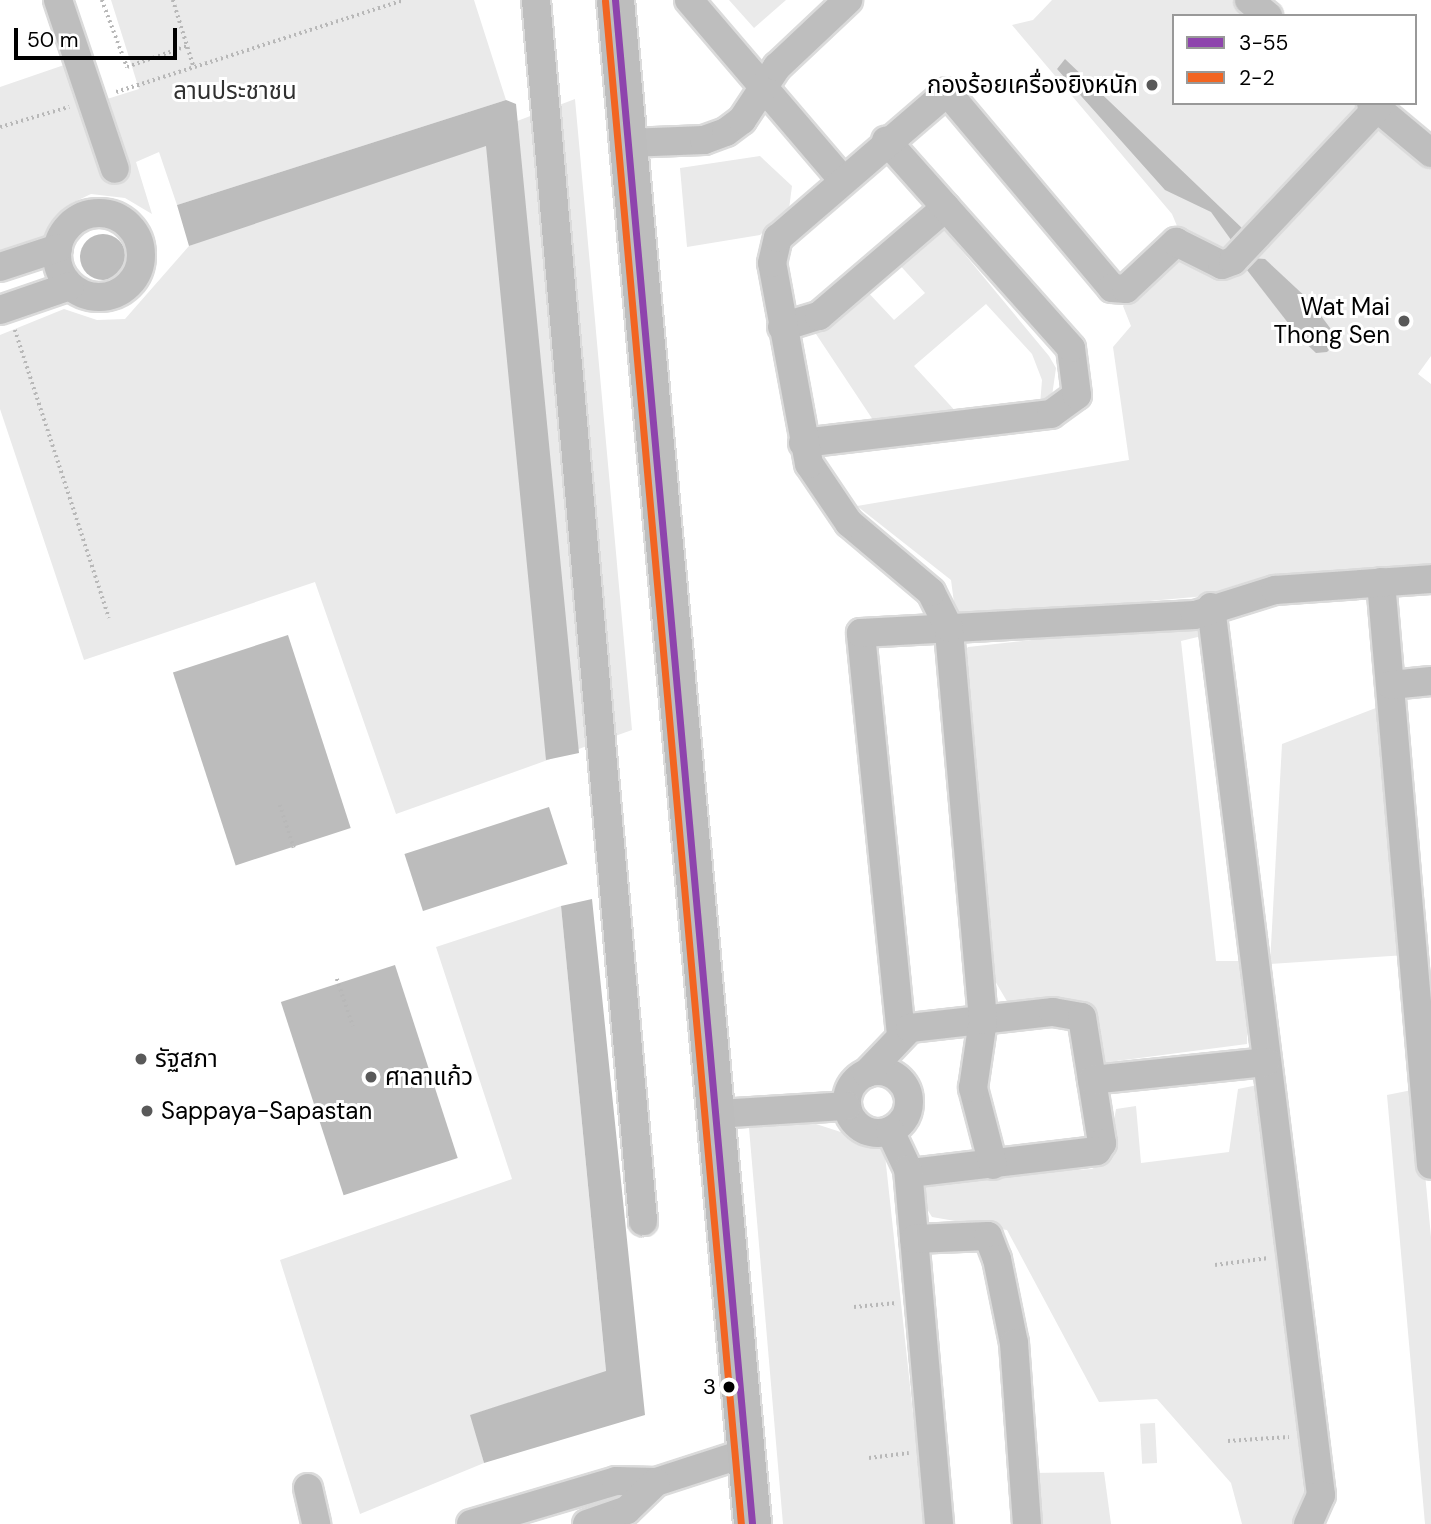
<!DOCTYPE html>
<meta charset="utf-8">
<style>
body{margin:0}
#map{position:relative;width:1431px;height:1524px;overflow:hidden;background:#fff;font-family:"DM Sans","Noto Sans Thai",sans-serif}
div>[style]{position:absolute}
.green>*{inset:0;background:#eaeaea;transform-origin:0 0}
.water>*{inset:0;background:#bcbcbc;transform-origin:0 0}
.round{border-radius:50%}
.path>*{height:3.5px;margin-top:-1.75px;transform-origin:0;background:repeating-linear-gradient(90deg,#b8b8b8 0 2px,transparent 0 5.5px)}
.roads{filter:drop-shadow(2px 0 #dbdbdb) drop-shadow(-2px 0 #dbdbdb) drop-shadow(0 2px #dbdbdb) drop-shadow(0 -2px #dbdbdb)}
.minor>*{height:28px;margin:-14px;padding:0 14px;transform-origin:14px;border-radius:14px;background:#bebebe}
.minor>.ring{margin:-14px;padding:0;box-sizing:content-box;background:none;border:28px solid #bebebe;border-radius:50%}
.major>*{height:37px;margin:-18.5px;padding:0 18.5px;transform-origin:18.5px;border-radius:18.5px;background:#bdbdbd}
.bus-1>*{height:7px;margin:-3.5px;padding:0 3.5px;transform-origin:3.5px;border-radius:3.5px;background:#8e44ad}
.bus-2>*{height:7px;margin:-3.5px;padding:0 3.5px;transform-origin:3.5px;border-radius:3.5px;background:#f26522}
.dots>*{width:19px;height:19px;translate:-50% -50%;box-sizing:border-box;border:4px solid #fff;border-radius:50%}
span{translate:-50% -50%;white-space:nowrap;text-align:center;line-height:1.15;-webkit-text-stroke:6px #fff;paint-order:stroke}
.bus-label{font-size:22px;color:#000}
.right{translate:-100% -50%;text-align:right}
.poi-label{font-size:24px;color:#000}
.left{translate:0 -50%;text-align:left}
.park-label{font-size:24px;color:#303030}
.legend{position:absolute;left:1172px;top:14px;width:245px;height:91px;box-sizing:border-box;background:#fff;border:2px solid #999;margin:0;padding:9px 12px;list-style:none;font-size:21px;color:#000}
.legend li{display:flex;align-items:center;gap:14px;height:35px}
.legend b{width:35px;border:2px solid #999}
.scale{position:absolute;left:14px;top:28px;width:163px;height:32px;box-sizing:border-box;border:4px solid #000;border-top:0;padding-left:9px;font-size:21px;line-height:24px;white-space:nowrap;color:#000;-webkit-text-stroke:5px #fff;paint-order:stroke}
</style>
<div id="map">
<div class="green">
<div style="clip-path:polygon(111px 0,474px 0,506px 100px,177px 205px,159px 152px,136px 162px,152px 214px,125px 198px,91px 194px,72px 203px,39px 244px,0 259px,0 87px,67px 64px,128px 164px,107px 99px,139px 89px)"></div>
<div style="clip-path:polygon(729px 0,786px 0,754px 28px)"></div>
<div style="clip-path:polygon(1052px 0,1232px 0,1250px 16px,1174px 16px,1174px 103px,1355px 103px,1431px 169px,1431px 356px,1418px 374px,1431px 384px,1431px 568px,1300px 576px,1206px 596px,956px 618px,951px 580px,857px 506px,1129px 460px,1113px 347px,1131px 326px,1123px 306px,1182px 238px,1172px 214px,1012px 25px,1033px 20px)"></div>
<div style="clip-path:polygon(575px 99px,632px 730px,396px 814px,315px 582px,84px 660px,0 409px,0 335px,64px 309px,97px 320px,125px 319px,189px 246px)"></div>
<div style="clip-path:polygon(760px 156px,792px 186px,789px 209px,760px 235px,687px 247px,680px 168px)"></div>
<div style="clip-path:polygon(938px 222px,1049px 356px,1056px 368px,1051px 403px,1040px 405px,1042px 380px,1032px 354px,986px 304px,914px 366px,959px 415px,877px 426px,814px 331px,864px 288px,894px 320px,925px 293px,897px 262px)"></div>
<div style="clip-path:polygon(1204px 621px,1206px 635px,1181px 641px,1216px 961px,1248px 961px,1247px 1044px,1101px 1063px,1089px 1005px,1008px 1003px,995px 981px,962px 654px,968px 647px)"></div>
<div style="clip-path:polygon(1381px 706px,1406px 955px,1270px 964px,1282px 744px)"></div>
<div style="clip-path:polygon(561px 906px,606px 1372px,471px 1415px,484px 1463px,360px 1514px,280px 1260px,512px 1179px,436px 947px)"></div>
<div style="clip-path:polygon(1258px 1085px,1306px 1509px,1296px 1524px,1242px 1524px,1231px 1483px,1157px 1399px,1099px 1402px,1007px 1230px,932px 1217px,925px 1206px,925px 1179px,1092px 1169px,1107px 1160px,1116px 1109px,1136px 1106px,1141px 1163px,1229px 1152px,1238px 1089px)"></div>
<div style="clip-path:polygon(1417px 1089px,1431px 1237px,1431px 1524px,1425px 1524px,1387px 1095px)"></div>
<div style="clip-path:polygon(816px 1124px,884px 1146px,925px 1524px,783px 1524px,749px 1128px)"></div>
<div style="left:1155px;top:1423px;width:40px;height:15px;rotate:87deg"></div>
<div style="clip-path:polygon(1104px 1472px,1111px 1524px,1034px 1524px,1029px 1473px)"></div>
</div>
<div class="water">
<div style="clip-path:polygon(1065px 59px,1243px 229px,1245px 238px,1234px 244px,1211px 212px,1165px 190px,1057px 69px)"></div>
<div style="clip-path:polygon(506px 100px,516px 104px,579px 753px,546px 760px,486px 146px,189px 246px,177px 205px)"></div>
<div class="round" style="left:80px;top:234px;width:46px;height:46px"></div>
<div style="clip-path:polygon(1251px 258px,1265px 259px,1310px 301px,1339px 340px,1327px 352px,1316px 353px,1299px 337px,1247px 270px)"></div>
<div style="left:288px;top:635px;width:203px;height:121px;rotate:72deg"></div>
<div style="left:549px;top:807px;width:60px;height:152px;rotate:72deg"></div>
<div style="clip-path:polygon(592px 899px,645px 1415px,484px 1463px,470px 1415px,606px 1371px,561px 906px)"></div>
<div style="left:395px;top:965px;width:203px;height:120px;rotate:72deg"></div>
</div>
<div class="path">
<div style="left:102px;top:0;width:72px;rotate:69.5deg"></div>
<div style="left:127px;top:67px;width:64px;rotate:-19.3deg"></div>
<div style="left:173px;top:0;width:71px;rotate:72.8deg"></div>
<div style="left:116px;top:92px;width:302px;rotate:-17.7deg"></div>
<div style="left:0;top:127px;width:72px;rotate:-16.2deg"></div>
<div style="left:15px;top:330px;width:303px;rotate:71.9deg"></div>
<div style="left:280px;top:805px;width:45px;rotate:72deg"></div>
<div style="left:337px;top:979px;width:50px;rotate:71.2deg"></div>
<div style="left:1215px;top:1265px;width:54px;rotate:-7.4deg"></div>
<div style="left:854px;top:1307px;width:43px;rotate:-5.3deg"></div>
<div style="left:1228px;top:1441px;width:61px;rotate:-3.8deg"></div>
<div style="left:869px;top:1458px;width:40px;rotate:-7.1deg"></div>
</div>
<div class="roads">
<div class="minor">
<div style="left:58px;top:0;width:178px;rotate:71.4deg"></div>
<div style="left:536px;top:0;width:1226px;rotate:84.99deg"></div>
<div style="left:689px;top:0;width:235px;rotate:49.5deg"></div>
<div style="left:1249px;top:0;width:25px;rotate:40deg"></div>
<div style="left:1371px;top:103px;width:78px;rotate:39.8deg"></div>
<div style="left:628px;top:143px;width:76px;rotate:-2.3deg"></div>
<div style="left:704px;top:140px;width:23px;rotate:-20deg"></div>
<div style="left:726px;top:132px;width:20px;rotate:-37deg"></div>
<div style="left:742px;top:120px;width:64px;rotate:-56.6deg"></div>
<div style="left:777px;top:67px;width:98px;rotate:-43.3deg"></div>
<div class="ring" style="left:57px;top:213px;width:56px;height:56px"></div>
<div style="left:0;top:267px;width:61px;rotate:-18.1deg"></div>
<div style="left:0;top:310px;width:74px;rotate:-18.9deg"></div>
<div style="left:782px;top:327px;width:39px;rotate:-17deg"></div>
<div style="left:819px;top:316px;width:167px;rotate:-40.6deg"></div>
<div style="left:803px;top:443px;width:250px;rotate:-6.7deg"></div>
<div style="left:1051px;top:414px;width:32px;rotate:-36deg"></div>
<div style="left:1077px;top:395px;width:47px;rotate:-97.3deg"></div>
<div style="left:1071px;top:348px;width:278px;rotate:-131.7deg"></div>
<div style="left:1381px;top:582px;width:585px;rotate:85.1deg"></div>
<div style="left:1211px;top:607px;width:895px;rotate:82.94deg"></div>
<div style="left:1321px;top:1495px;width:32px;rotate:114deg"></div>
<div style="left:1391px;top:685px;width:40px;rotate:-5.7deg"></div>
<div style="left:901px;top:1035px;width:404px;rotate:-95.7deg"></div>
<div style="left:861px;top:633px;width:334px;rotate:-3.1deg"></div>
<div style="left:1195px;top:615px;width:84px;rotate:-17.4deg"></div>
<div style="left:1275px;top:590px;width:156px;rotate:-4deg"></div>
<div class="ring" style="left:847px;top:1071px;width:34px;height:34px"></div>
<div style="left:867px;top:1073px;width:62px;rotate:-46.3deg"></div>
<div style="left:910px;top:1028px;width:144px;rotate:-6.4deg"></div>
<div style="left:1053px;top:1012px;width:29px;rotate:10deg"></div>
<div style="left:1082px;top:1017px;width:128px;rotate:81deg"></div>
<div style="left:1102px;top:1143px;width:9px;rotate:122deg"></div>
<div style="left:1097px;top:1151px;width:189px;rotate:173.3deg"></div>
<div style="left:1092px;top:1080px;width:175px;rotate:-5.9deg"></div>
<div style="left:716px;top:1114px;width:131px;rotate:-3.5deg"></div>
<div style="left:890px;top:1131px;width:42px;rotate:64.7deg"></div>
<div style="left:908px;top:1169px;width:356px;rotate:85deg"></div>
<div style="left:993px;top:1165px;width:80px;rotate:-104.6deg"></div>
<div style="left:973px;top:1088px;width:69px;rotate:-81.6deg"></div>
<div style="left:983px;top:1020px;width:393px;rotate:-95deg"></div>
<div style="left:949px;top:628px;width:40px;rotate:-116.6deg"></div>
<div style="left:931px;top:592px;width:107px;rotate:-139.9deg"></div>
<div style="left:849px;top:523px;width:71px;rotate:-124.1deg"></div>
<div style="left:809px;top:464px;width:204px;rotate:-100.4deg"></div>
<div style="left:772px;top:263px;width:26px;rotate:-77deg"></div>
<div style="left:778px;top:238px;width:223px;rotate:-40.8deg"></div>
<div style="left:947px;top:92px;width:256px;rotate:49.9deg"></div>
<div style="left:1112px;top:288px;width:14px;rotate:4deg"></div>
<div style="left:1126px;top:289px;width:69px;rotate:-43.2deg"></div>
<div style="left:1176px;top:242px;width:51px;rotate:26.6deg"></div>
<div style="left:1222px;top:265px;width:12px;rotate:-20deg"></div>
<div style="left:1233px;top:261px;width:210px;rotate:-46.7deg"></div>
<div style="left:914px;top:1239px;width:74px;rotate:-2.3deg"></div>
<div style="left:988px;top:1236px;width:25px;rotate:69deg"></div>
<div style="left:997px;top:1259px;width:86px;rotate:78.6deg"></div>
<div style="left:1014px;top:1343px;width:181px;rotate:85.9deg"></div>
<div style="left:308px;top:1488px;width:37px;rotate:77deg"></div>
<div style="left:471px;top:1524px;width:151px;rotate:-16.5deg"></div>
<div style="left:616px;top:1481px;width:40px;rotate:1.4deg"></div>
<div style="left:656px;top:1482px;width:95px;rotate:-17.9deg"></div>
<div style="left:587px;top:1524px;width:42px;rotate:-19.3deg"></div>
<div style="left:627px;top:1510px;width:40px;rotate:-44deg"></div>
</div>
<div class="major">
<div style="left:615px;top:0;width:1530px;rotate:84.86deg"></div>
</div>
</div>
<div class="bus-1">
<div style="left:615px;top:0;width:1530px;rotate:84.86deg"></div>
</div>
<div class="bus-2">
<div style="left:605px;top:1px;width:1529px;rotate:84.9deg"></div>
</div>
<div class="dots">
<div style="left:1152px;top:85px;background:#595959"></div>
<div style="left:1404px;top:321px;background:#595959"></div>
<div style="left:141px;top:1059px;background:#595959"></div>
<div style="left:371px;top:1077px;background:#595959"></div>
<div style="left:147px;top:1111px;background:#595959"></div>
<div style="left:729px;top:1387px;background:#000"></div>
</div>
<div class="bus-label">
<span class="right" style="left:716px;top:1387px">3</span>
</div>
<div class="poi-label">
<span class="right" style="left:1138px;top:85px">กองร้อยเครื่องยิงหนัก</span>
<span class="right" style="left:1390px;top:321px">Wat Mai<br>Thong Sen</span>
<span class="left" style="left:155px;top:1059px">รัฐสภา</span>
<span class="left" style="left:385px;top:1077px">ศาลาแก้ว</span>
<span class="left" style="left:161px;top:1111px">Sappaya-Sapastan</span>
</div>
<div class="park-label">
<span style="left:235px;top:91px">ลานประชาชน</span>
</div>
<ul class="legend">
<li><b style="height:9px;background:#8e44ad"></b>3-55</li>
<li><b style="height:9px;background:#f26522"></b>2-2</li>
</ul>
<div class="scale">50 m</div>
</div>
